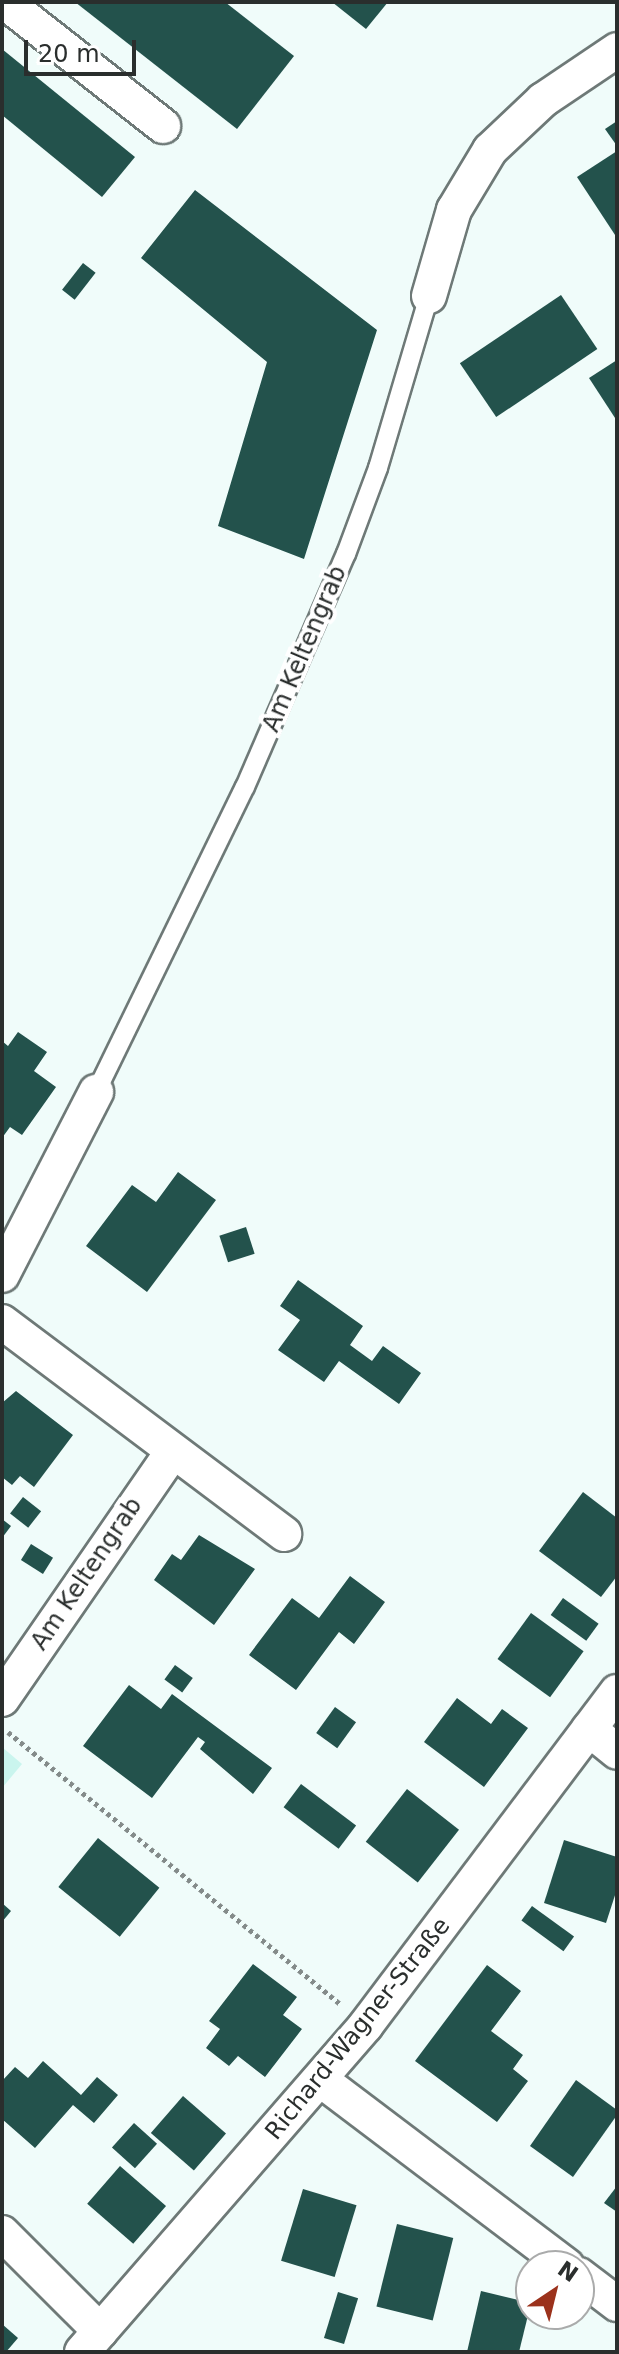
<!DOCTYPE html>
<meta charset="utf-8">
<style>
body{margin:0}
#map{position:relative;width:619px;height:2354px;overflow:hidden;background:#f0fcfa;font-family:"DejaVu Sans",sans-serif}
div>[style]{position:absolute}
.green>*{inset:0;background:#caf5ee}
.building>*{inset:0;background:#23524c;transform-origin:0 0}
.path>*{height:5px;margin-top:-2.5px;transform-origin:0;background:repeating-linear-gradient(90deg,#848b8a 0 4px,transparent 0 8px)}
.roads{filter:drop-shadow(2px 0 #6e7977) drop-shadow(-2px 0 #6e7977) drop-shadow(0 2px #6e7977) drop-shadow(0 -2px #6e7977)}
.service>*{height:18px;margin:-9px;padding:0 9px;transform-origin:9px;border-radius:9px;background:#fff}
.minor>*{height:34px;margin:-17px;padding:0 17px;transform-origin:17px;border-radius:17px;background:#fff}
span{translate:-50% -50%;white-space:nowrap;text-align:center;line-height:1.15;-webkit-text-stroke:8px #fff;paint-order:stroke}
.street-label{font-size:24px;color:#2a2e2d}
.frame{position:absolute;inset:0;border:4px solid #2a2e2d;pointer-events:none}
.north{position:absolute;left:515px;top:2250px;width:80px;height:80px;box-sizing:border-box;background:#fff;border:2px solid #aaabab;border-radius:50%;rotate:35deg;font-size:22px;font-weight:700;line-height:32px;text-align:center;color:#2a2e2d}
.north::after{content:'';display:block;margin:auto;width:28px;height:36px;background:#9b321c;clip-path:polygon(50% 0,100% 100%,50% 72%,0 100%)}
.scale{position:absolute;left:24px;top:40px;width:112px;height:36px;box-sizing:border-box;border:4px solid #2a2e2d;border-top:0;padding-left:10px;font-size:24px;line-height:28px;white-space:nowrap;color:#2a2e2d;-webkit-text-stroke:6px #fff;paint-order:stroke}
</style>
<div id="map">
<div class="green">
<div style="clip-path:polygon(2px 1747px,22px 1764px,2px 1788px)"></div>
</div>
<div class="building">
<div style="clip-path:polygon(75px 2px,225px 2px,294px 56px,237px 129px)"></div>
<div style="clip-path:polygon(332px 2px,388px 2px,366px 29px)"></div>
<div style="clip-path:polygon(2px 49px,135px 157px,102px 197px,2px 115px)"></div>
<div style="clip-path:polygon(617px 121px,617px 146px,605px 129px)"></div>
<div style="clip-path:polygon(617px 151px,617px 238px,577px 177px)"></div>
<div style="clip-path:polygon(195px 190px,377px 330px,304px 559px,218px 526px,267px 362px,141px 258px)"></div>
<div style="left:83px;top:263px;width:16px;height:34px;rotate:38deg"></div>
<div style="left:561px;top:295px;width:65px;height:122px;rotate:56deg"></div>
<div style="clip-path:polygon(617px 360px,617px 421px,589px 378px)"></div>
<div style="clip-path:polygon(18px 1032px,47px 1052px,34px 1071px,56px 1087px,22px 1135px,10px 1127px,2px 1138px,2px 1041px,8px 1046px)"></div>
<div style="clip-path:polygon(178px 1172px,216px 1200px,147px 1292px,86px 1246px,132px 1185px,156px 1202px)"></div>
<div style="left:246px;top:1227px;width:28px;height:28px;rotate:72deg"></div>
<div style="clip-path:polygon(298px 1280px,363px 1326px,350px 1345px,372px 1361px,383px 1346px,421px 1373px,399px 1404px,339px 1361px,324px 1382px,278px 1350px,300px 1320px,280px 1306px)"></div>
<div style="clip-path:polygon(16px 1391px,73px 1435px,34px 1487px,20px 1476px,12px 1485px,2px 1477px,2px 1403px)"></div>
<div style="clip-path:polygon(583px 1492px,617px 1518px,617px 1576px,601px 1597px,539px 1551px)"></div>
<div style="left:23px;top:1497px;width:23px;height:21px;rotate:38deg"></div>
<div style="clip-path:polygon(2px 1519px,11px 1526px,2px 1538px)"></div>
<div style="clip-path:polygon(199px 1535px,255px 1569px,214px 1625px,154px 1580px,172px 1554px,181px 1560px)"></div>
<div style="left:31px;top:1544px;width:26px;height:19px;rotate:32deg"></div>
<div style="clip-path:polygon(350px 1576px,385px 1602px,354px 1644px,339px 1632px,296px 1690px,249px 1655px,292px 1598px,319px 1618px)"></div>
<div style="left:563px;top:1598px;width:44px;height:21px;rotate:36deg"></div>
<div style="left:531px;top:1613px;width:65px;height:57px;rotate:36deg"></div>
<div style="left:175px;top:1665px;width:22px;height:18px;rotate:36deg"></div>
<div style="clip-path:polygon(129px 1685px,161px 1709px,172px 1694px,272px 1768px,253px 1794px,200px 1749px,205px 1742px,198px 1737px,152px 1798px,83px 1746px)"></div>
<div style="clip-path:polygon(457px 1698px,491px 1724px,502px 1709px,528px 1728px,484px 1787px,424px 1742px)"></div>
<div style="left:335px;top:1707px;width:26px;height:32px;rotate:36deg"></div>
<div style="left:301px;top:1784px;width:69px;height:29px;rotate:37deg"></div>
<div style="left:407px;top:1789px;width:66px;height:67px;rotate:38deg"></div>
<div style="left:98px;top:1838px;width:79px;height:63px;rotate:39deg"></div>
<div style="clip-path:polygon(564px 1840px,617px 1857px,617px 1889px,606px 1923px,544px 1903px)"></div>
<div style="clip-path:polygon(2px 1903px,11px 1911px,2px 1922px)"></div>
<div style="left:532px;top:1906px;width:52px;height:18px;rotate:36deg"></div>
<div style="clip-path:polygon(253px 1964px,297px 1997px,283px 2015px,302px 2029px,265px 2077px,238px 2056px,229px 2066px,206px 2048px,220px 2029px,209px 2021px)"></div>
<div style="clip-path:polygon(487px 1965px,521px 1991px,491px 2031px,523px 2055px,513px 2069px,528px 2081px,497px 2122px,415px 2061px)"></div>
<div style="clip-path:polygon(43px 2061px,81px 2095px,97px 2077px,118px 2095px,94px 2123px,73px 2105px,35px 2148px,2px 2119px,2px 2081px,15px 2067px,28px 2078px)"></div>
<div style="clip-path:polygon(576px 2080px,617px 2110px,617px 2115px,573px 2177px,530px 2146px)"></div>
<div style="left:183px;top:2096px;width:57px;height:49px;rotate:41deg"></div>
<div style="left:134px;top:2123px;width:31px;height:33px;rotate:42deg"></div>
<div style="left:120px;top:2166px;width:61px;height:50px;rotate:41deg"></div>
<div style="clip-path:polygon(617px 2186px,617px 2212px,604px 2203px)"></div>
<div style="left:303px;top:2189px;width:56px;height:75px;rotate:17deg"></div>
<div style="left:397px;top:2224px;width:58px;height:85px;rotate:14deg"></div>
<div style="clip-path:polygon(481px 2291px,531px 2303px,519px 2352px,467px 2352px)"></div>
<div style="left:338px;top:2292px;width:21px;height:48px;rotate:17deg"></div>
<div style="clip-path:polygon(2px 2324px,18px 2338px,6px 2352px,2px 2352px)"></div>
</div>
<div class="path">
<div style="left:8px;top:1732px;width:429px;rotate:39.3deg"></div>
</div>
<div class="roads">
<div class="service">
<div style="left:96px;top:1092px;width:339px;rotate:-64deg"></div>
<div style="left:245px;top:787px;width:254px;rotate:-66.6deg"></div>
<div style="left:346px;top:554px;width:92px;rotate:-69.6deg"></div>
<div style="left:378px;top:468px;width:179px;rotate:-73.5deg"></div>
</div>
<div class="minor">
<div style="left:5px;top:2px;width:201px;rotate:38.1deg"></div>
<div style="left:429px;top:296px;width:90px;rotate:-73.8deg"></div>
<div style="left:454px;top:210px;width:70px;rotate:-59deg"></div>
<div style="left:490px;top:150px;width:73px;rotate:-43.3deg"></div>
<div style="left:543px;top:100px;width:89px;rotate:-34deg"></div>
<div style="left:2px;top:1275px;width:206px;rotate:-62.8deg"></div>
<div style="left:2px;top:1322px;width:353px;rotate:36.9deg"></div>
<div style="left:2px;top:1699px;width:301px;rotate:-55.4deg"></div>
<div style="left:589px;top:1729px;width:36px;rotate:39deg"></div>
<div style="left:321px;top:2080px;width:308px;rotate:37.1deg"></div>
<div style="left:2px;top:2233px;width:139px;rotate:45deg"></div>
<div style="left:579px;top:2275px;width:48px;rotate:37.3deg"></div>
<div style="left:82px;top:2352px;width:433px;rotate:-49deg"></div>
<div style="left:366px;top:2025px;width:417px;rotate:-53deg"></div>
</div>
</div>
<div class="street-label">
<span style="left:305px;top:649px;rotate:-67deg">Am Keltengrab</span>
<span style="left:87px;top:1574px;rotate:-56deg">Am Keltengrab</span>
<span style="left:358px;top:2029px;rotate:-51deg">Richard-Wagner-Straße</span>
</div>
<div class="frame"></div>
<div class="north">N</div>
<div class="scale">20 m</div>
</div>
